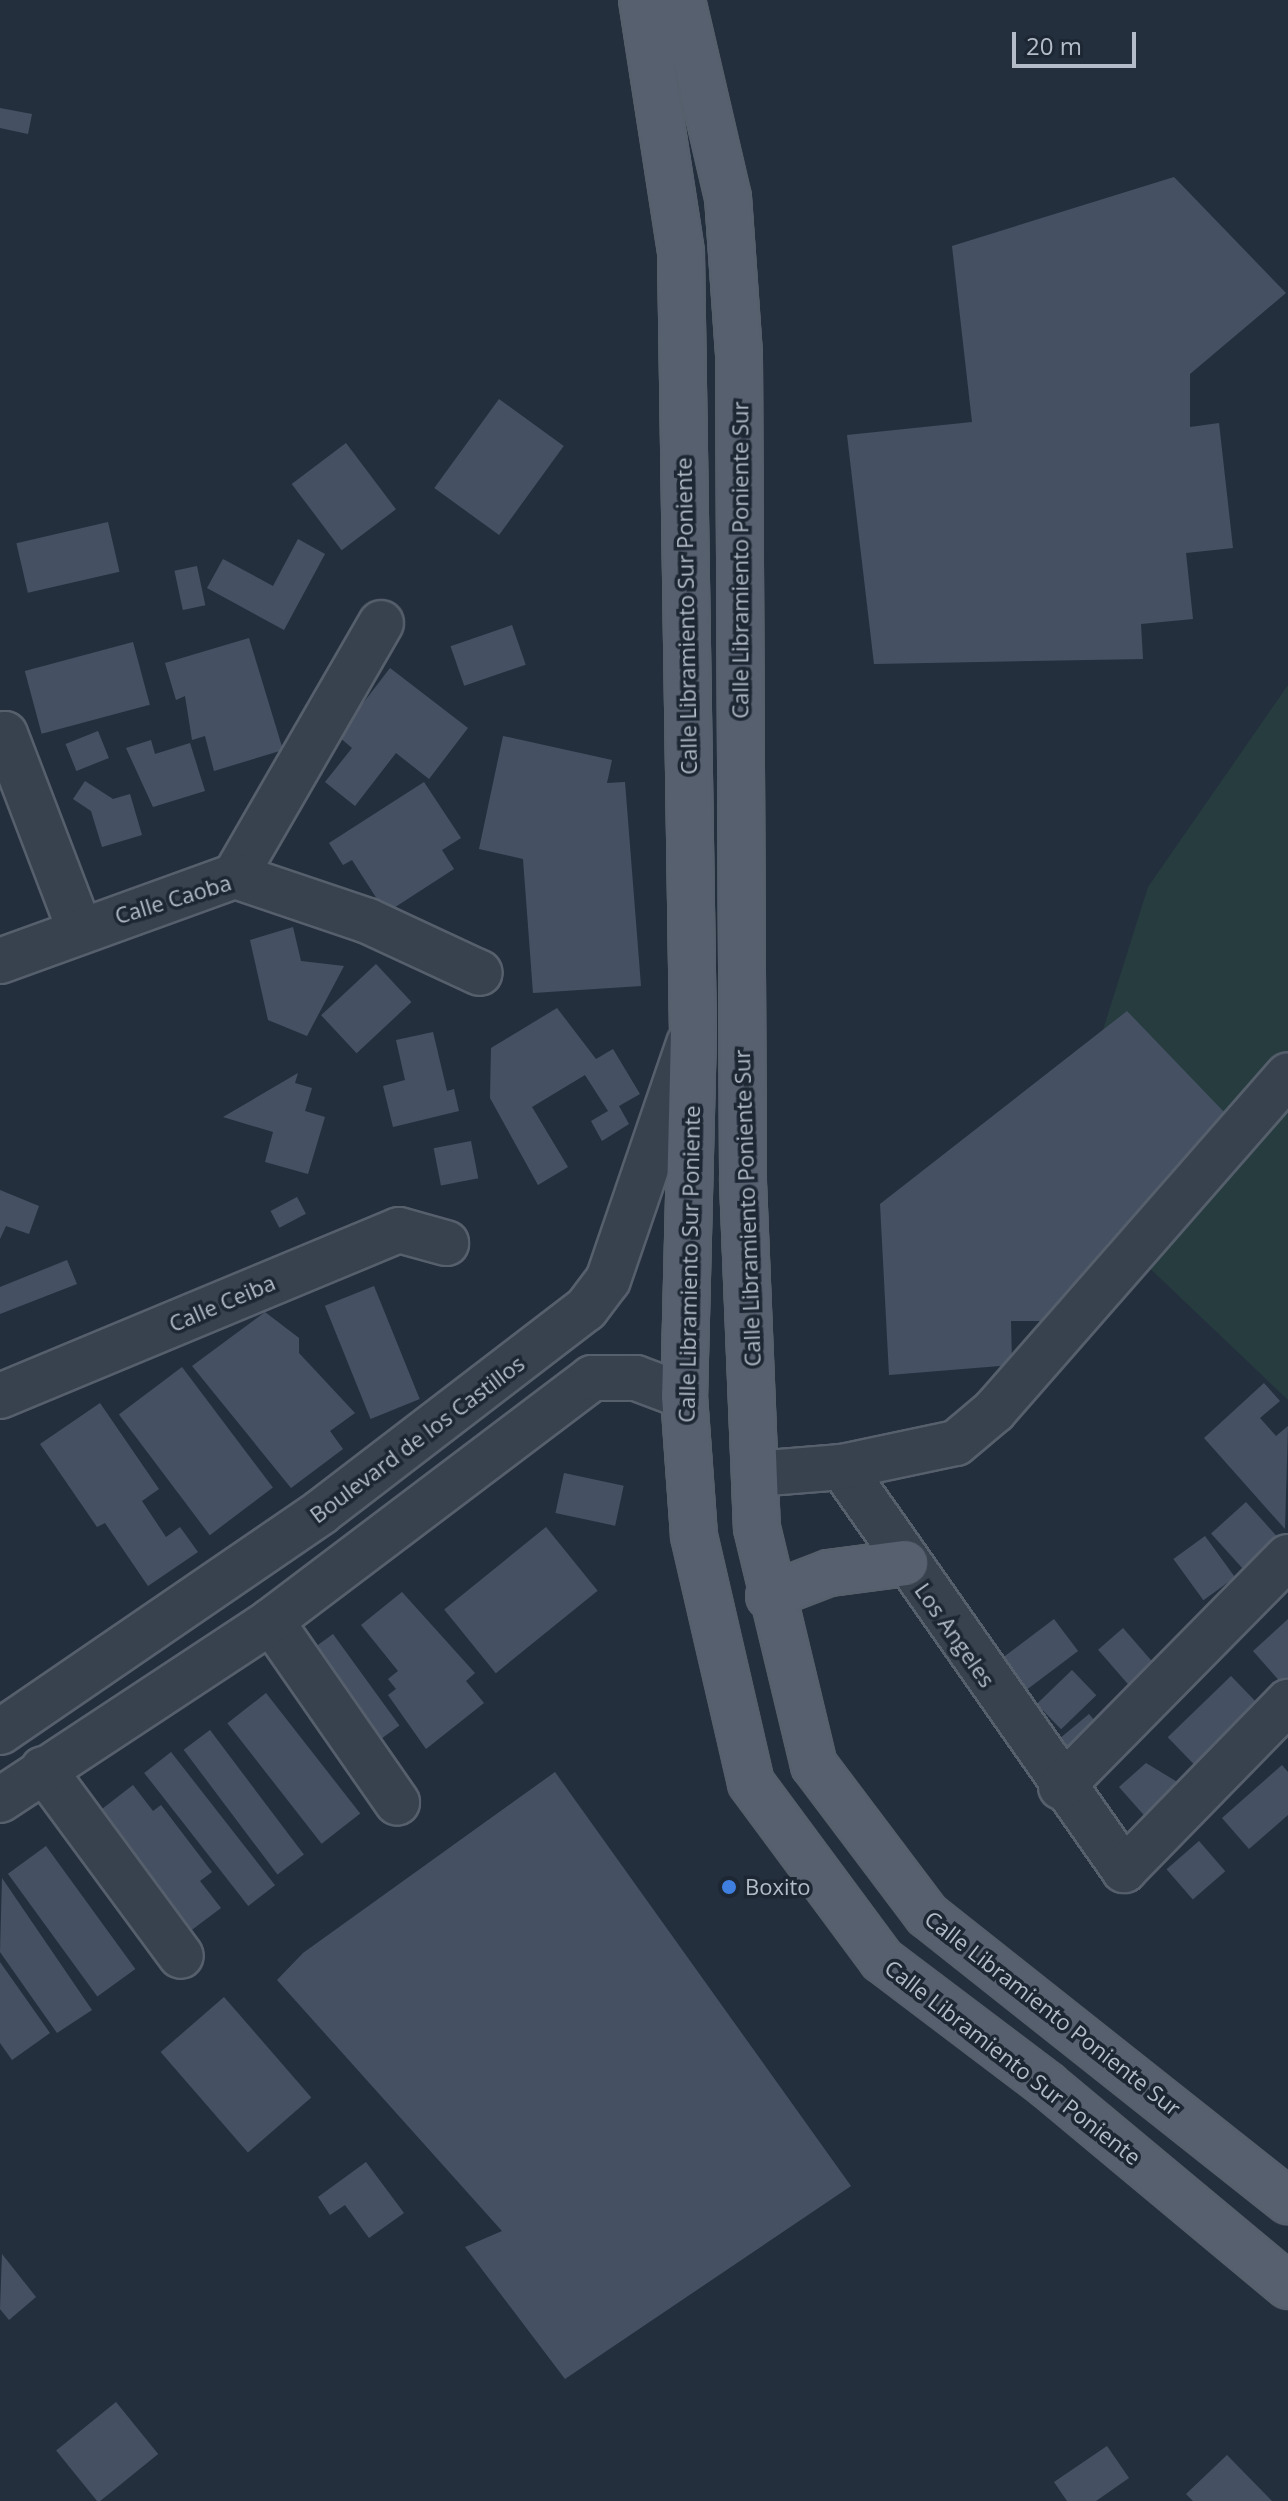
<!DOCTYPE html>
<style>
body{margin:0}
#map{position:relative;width:1288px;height:2501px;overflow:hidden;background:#242f3e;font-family:"Open Sans",sans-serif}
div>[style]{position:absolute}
.green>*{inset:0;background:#263c3f}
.building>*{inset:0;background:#455162;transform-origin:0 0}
.roads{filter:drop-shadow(2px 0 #565f6c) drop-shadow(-2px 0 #565f6c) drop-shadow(0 2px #565f6c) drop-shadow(0 -2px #565f6c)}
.minor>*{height:44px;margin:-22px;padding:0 22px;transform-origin:22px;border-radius:22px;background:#38414e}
.major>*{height:44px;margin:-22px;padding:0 22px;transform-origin:22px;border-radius:22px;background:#56606e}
.dots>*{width:22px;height:22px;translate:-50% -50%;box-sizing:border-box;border:4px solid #1d2633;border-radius:50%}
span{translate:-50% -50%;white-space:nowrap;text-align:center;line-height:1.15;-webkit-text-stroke:7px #1d2633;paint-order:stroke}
.street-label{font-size:22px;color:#b4bcc9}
.poi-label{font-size:22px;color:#b4bcc9}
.left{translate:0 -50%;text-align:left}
.scale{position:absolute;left:1012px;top:32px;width:124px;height:36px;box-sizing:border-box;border:4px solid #b4bcc9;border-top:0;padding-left:10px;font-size:24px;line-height:28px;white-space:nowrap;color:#b4bcc9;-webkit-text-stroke:6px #1d2633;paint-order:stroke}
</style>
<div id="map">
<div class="green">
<div style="clip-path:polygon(1288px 685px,1288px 1400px,1056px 1179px,1148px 887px)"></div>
</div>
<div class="building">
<div style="clip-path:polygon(0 108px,32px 114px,28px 134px,0 128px)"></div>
<div style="clip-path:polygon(1174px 177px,1286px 293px,1190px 374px,1190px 427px,1219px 423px,1233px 548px,1186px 553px,1193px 619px,1141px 624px,1143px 659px,874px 664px,847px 435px,972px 422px,952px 246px)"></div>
<div style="left:499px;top:399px;width:80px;height:110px;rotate:36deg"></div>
<div style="left:346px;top:443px;width:83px;height:68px;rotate:53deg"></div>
<div style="left:108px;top:522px;width:51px;height:94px;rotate:77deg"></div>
<div style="clip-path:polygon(298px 539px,325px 554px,284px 630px,207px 588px,223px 559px,273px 586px)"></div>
<div style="left:197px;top:566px;width:40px;height:23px;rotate:78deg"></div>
<div style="left:512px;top:625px;width:42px;height:65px;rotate:71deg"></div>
<div style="clip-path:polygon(249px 638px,283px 750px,214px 771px,205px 736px,192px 740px,185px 696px,176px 700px,165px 663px)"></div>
<div style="left:133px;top:642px;width:65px;height:112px;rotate:75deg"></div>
<div style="clip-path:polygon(390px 668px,468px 728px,429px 779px,396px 753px,355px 806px,325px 782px,352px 748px,338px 736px)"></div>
<div style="left:98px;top:731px;width:29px;height:35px;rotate:68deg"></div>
<div style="clip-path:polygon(503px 736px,612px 760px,607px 783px,625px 782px,641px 986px,533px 993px,523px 859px,479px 849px)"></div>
<div style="clip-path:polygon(151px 740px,155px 754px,190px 743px,205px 791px,153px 807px,126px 748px)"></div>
<div style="clip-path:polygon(85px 781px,113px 799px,130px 794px,142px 835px,102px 847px,91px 811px,73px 799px)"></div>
<div style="clip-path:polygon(424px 782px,461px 838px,442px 850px,454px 869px,386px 913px,352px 860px,343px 865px,329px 843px)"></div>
<div style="clip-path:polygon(293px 927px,301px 961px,344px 966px,307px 1036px,268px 1020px,250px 940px)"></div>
<div style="left:376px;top:964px;width:52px;height:75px;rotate:47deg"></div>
<div style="clip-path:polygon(557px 1008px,596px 1059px,613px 1049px,640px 1094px,619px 1106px,629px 1124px,602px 1141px,591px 1121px,608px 1111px,585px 1075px,532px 1107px,568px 1167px,538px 1185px,490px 1098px,491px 1048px)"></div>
<div style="clip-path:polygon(1127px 1011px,1225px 1113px,1057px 1321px,1011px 1321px,1012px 1365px,889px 1375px,880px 1204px)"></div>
<div style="clip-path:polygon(433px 1032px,447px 1091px,454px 1089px,459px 1111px,393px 1127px,383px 1086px,405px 1080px,396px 1040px)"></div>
<div style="clip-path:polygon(298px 1073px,295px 1083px,312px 1088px,305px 1111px,325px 1117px,308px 1174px,265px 1162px,273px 1132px,223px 1117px)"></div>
<div style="left:471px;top:1141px;width:38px;height:38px;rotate:79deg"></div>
<div style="clip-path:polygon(0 1190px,39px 1206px,29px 1234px,6px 1226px,0 1239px)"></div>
<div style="left:297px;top:1197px;width:19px;height:30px;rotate:62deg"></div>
<div style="clip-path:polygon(67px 1260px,77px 1284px,0 1314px,0 1287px)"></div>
<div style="left:374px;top:1286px;width:122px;height:53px;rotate:68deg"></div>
<div style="clip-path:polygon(265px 1312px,299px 1338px,299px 1353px,355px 1413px,330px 1431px,343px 1449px,291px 1488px,192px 1366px)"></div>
<div style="left:182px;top:1367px;width:151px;height:79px;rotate:53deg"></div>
<div style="clip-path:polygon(1264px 1383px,1280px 1401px,1260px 1418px,1276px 1436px,1288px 1426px,1285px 1529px,1204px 1438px)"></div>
<div style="clip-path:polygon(100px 1403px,159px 1489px,142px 1501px,166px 1537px,180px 1527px,198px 1552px,148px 1586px,105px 1523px,97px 1527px,40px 1444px)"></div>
<div style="left:564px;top:1473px;width:61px;height:41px;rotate:12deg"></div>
<div style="left:1246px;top:1502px;width:62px;height:47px;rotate:48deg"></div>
<div style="left:546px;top:1527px;width:82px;height:131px;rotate:51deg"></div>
<div style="left:1205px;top:1536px;width:51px;height:39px;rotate:54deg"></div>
<div style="clip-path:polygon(402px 1592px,475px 1673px,466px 1681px,484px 1703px,426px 1749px,388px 1695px,396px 1689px,388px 1679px,398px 1671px,361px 1625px)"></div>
<div style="left:1054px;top:1619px;width:40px;height:66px;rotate:53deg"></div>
<div style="clip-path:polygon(1288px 1619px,1288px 1678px,1282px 1684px,1253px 1651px)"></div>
<div style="left:1123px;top:1628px;width:49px;height:33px;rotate:49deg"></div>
<div style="left:333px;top:1634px;width:113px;height:31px;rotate:54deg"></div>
<div style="left:1072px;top:1670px;width:35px;height:49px;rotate:46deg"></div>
<div style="left:1231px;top:1676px;width:42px;height:88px;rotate:46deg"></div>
<div style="left:266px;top:1693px;width:153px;height:49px;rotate:52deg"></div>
<div style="left:1089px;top:1714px;width:23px;height:48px;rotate:50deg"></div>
<div style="left:210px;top:1730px;width:156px;height:33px;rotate:53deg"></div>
<div style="left:171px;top:1752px;width:169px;height:34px;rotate:52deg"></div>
<div style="clip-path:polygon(1146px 1763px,1179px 1783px,1150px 1822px,1119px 1787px)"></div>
<div style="clip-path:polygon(1282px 1765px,1288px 1772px,1288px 1815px,1249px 1849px,1222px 1818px)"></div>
<div style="clip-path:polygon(555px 1772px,851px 2186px,565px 2379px,465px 2247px,502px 2231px,277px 1980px,303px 1953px)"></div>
<div style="clip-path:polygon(133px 1785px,153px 1811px,161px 1805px,212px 1872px,200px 1881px,221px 1908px,185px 1935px,93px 1816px)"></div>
<div style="left:1199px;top:1841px;width:40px;height:43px;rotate:49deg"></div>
<div style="left:46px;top:1846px;width:152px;height:47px;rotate:54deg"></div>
<div style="clip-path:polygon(2px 1878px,92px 2010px,57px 2033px,0 1952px)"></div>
<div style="clip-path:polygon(0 1962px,50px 2033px,12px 2060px,0 2043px)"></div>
<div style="left:224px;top:1997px;width:133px;height:84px;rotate:49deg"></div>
<div style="clip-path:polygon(366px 2162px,404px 2213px,369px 2238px,345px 2205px,330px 2215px,318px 2197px)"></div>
<div style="clip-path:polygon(2px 2254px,36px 2297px,9px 2320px,0 2309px)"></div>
<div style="left:116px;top:2402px;width:67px;height:77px;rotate:51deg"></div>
<div style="clip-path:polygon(1107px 2446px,1129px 2478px,1096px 2501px,1067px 2501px,1054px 2482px)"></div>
<div style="clip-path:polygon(1227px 2455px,1272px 2501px,1193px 2501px,1186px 2494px)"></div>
</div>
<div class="roads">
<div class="minor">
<div style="left:0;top:736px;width:5px;rotate:-22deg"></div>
<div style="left:5px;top:734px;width:208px;rotate:69.1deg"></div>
<div style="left:235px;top:876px;width:292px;rotate:-60deg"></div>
<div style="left:0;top:961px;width:250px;rotate:-19.9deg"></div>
<div style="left:235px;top:876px;width:140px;rotate:18.7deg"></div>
<div style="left:368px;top:921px;width:123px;rotate:24.9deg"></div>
<div style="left:0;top:1396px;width:432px;rotate:-22.6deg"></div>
<div style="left:399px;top:1230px;width:49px;rotate:15.5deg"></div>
<div style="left:842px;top:1467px;width:492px;rotate:55deg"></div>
<div style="left:1124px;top:1870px;width:235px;rotate:-45.7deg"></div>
<div style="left:755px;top:1474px;width:87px;rotate:-4.6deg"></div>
<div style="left:842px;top:1467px;width:116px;rotate:-11.9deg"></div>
<div style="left:956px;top:1443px;width:50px;rotate:-40.1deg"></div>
<div style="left:994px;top:1411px;width:446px;rotate:-48.8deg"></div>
<div style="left:271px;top:1621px;width:221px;rotate:55.2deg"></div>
<div style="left:0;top:1732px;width:389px;rotate:-34.4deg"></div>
<div style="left:321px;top:1512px;width:334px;rotate:-37.5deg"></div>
<div style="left:586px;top:1309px;width:36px;rotate:-53deg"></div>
<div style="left:608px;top:1280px;width:250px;rotate:-71.1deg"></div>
<div style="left:43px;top:1769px;width:232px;rotate:53.6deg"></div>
<div style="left:1061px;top:1787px;width:323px;rotate:-45.4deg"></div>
<div style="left:0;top:1800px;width:325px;rotate:-33.4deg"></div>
<div style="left:271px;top:1621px;width:403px;rotate:-37.1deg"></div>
<div style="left:592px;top:1378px;width:44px"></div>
<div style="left:636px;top:1378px;width:51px;rotate:20.6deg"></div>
</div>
<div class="major">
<div style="left:642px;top:0;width:256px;rotate:81.2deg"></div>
<div style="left:681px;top:253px;width:780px;rotate:89.12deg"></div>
<div style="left:693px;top:1033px;width:363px;rotate:91.4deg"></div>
<div style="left:684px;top:1396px;width:140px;rotate:85.9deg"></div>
<div style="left:694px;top:1536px;width:253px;rotate:77deg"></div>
<div style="left:751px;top:1783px;width:220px;rotate:53.5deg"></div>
<div style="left:882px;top:1960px;width:207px;rotate:37.1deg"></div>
<div style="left:1047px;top:2085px;width:314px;rotate:39.8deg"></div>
<div style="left:682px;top:0;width:202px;rotate:76.9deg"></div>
<div style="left:728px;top:197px;width:158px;rotate:86deg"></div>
<div style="left:739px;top:355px;width:827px;rotate:89.72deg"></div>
<div style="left:743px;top:1182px;width:346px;rotate:87.7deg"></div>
<div style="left:757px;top:1528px;width:244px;rotate:76.5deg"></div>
<div style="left:814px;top:1765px;width:188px;rotate:53deg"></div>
<div style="left:927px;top:1915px;width:461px;rotate:38.4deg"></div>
<div style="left:769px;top:1596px;width:64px;rotate:-21deg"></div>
<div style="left:829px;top:1573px;width:77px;rotate:-7.5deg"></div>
</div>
</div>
<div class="dots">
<div style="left:729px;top:1887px;background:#3f7fe0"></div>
</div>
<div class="street-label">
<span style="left:740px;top:560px;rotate:-90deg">Calle Libramiento Poniente Sur</span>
<span style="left:686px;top:616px;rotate:-91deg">Calle Libramiento Sur Poniente</span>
<span style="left:173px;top:899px;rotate:-17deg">Calle Caoba</span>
<span style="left:747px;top:1208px;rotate:-92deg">Calle Libramiento Poniente Sur</span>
<span style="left:689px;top:1264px;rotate:-89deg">Calle Libramiento Sur Poniente</span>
<span style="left:222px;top:1303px;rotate:-23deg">Calle Ceiba</span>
<span style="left:417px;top:1439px;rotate:-37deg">Boulevard de los Castillos</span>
<span style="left:955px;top:1635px;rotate:55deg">Los Angeles</span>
<span style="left:1053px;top:2013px;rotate:38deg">Calle Libramiento Poniente Sur</span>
<span style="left:1013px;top:2062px;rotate:38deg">Calle Libramiento Sur Poniente</span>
</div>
<div class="poi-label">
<span class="left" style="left:745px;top:1887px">Boxito</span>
</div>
<div class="scale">20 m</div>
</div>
